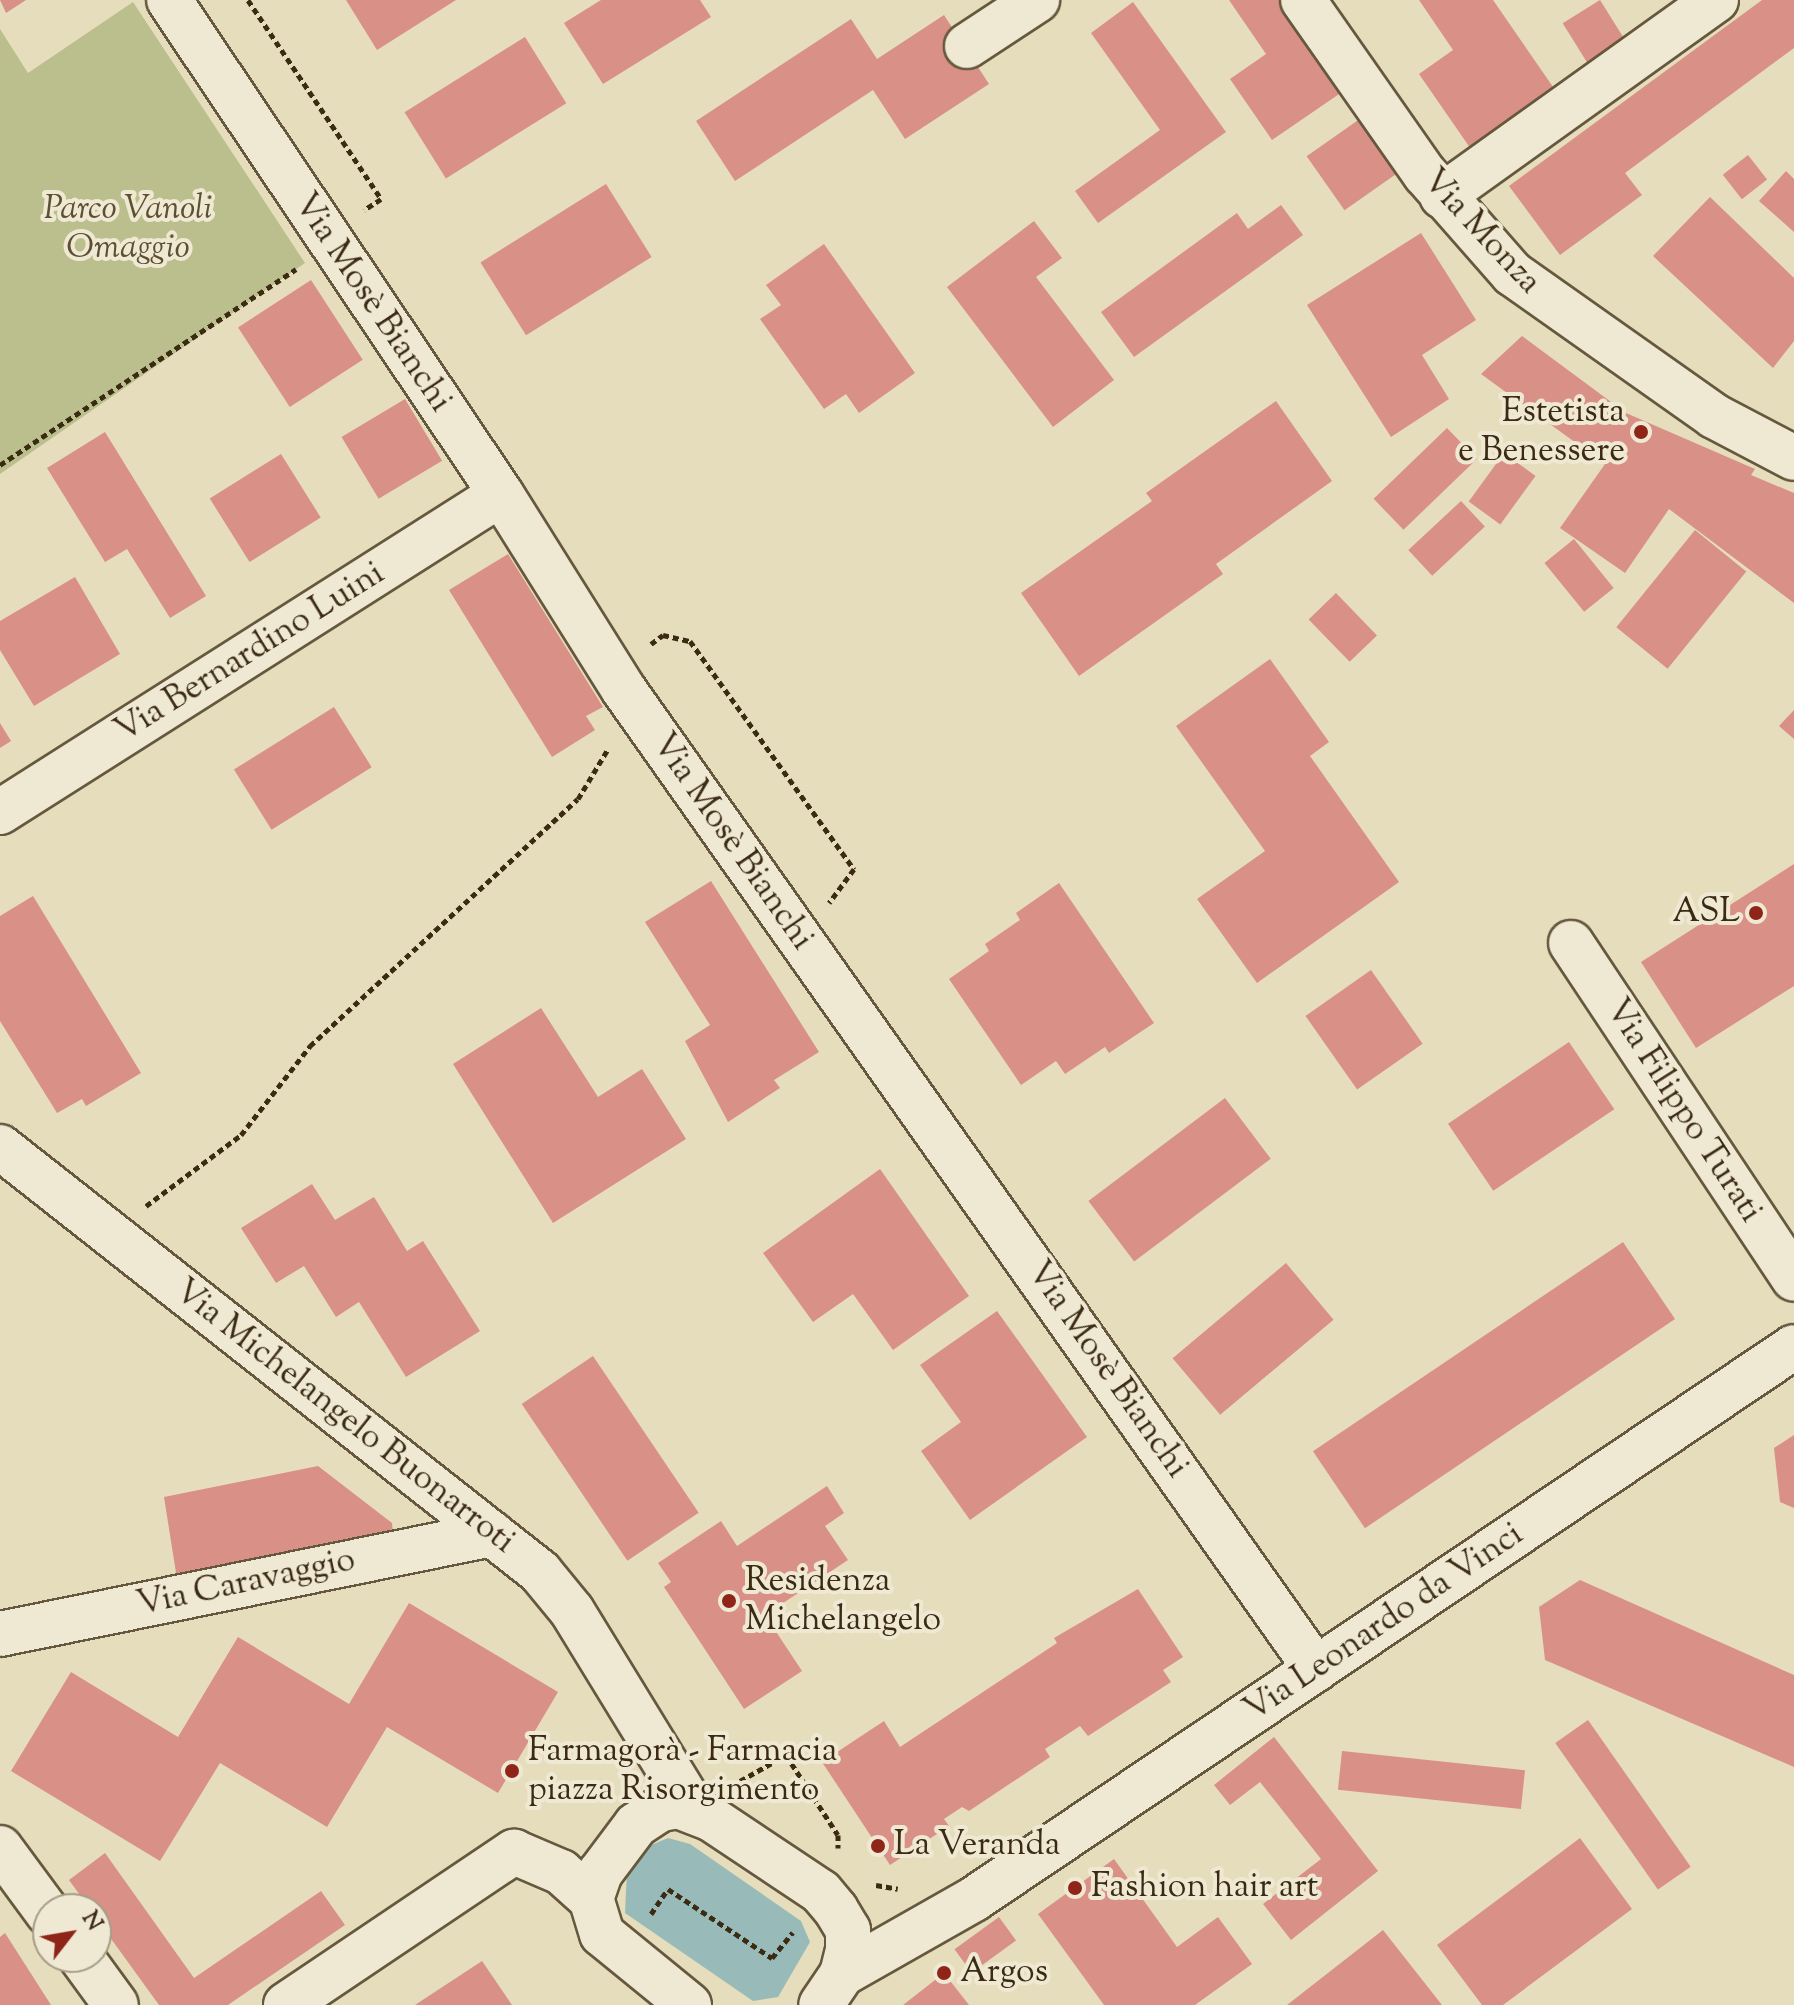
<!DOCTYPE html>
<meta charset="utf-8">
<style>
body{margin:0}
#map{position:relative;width:1794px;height:2005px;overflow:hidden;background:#e6ddbd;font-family:"Sorts Mill Goudy",serif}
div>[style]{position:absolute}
.green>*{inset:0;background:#bbbf8d}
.water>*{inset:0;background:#98bab8}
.building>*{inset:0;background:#d99087;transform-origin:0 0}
.path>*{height:5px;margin-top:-2.5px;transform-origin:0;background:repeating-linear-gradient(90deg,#3c2b13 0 6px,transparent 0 10px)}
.roads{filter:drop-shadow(2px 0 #66583e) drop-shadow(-2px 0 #66583e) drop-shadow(0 2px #66583e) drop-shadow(0 -2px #66583e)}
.minor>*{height:44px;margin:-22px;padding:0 22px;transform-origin:22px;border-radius:22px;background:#efe9d4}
.dots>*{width:22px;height:22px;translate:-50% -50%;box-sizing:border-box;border:4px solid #efe9d4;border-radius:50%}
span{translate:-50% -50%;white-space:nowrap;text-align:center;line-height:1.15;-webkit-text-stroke:8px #efe9d4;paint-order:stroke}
.park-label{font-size:34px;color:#5c5032;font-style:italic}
.street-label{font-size:34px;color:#3c2b13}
.poi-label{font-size:34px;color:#3c2b13}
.right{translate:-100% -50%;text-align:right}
.left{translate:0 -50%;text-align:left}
.north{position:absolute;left:32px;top:1893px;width:80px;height:80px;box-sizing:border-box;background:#efe9d4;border:2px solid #a79d87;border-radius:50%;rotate:59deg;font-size:22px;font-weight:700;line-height:32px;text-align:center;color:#3c2b13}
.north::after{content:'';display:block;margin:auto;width:28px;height:36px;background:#8f2418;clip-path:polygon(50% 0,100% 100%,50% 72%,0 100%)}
</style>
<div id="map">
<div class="green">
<div style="clip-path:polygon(133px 2px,305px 263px,0 474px,0 29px,28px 73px)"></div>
</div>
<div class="water">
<div style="clip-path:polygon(668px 1838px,690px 1844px,801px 1921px,810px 1942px,778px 1997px,753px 2001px,625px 1913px,627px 1871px,649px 1846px)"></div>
</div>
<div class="building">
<div style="clip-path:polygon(0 0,26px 0,6px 13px)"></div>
<div style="clip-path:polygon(346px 0,456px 0,377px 50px)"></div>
<div style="clip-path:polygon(601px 0,700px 0,711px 17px,603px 84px,564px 23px)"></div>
<div style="clip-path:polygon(1229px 0,1284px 0,1345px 90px,1272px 140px,1230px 79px,1266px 54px)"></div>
<div style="clip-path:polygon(1419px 0,1493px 0,1560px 97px,1475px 155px,1419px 74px,1453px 50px)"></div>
<div style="left:1600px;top:0;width:52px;height:44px;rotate:58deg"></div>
<div style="clip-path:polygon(1762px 0,1794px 0,1794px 48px,1625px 173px,1642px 195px,1560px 255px,1509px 186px)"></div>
<div style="clip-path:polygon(1133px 2px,1226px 132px,1098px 223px,1075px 191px,1160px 130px,1091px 33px)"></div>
<div style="clip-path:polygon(944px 15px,989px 84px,905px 139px,873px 90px,735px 181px,696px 121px,851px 19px,877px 59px)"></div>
<div style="left:525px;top:37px;width:78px;height:142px;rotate:58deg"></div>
<div style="left:1364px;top:116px;width:66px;height:70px;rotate:55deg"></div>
<div style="left:1748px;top:155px;width:31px;height:32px;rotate:52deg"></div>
<div style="clip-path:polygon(1786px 171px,1794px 179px,1794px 232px,1759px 201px)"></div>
<div style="left:606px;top:184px;width:86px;height:148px;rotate:58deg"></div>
<div style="clip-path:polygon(1710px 197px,1794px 278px,1794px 341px,1773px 368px,1653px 256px)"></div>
<div style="clip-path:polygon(1281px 205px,1303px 235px,1134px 357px,1101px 312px,1237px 213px,1248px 229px)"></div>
<div style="clip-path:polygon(1034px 221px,1062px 258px,1036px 277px,1114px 380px,1053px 427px,947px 287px)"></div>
<div style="clip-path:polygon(1421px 233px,1476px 320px,1422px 355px,1449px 399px,1391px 437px,1307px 305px)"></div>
<div style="clip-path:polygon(824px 244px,915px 373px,859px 413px,846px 394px,824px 409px,760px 319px,781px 305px,766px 285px)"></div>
<div style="left:311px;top:280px;width:95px;height:87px;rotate:57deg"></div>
<div style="clip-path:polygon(1522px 336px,1626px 413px,1755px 469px,1751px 475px,1794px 493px,1794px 603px,1669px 509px,1625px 573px,1560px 528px,1605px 464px,1481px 374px)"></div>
<div style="left:405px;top:399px;width:72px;height:74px;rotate:59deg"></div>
<div style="clip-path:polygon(1276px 401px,1332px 481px,1216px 564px,1223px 574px,1079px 676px,1021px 593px,1152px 501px,1146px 493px)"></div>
<div style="left:1447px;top:428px;width:43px;height:102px;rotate:46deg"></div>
<div style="clip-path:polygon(105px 432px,206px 596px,170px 618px,127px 549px,105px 562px,47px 468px)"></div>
<div style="left:1504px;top:453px;width:39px;height:60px;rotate:36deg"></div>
<div style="left:281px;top:454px;width:75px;height:84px;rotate:58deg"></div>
<div style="left:1461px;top:501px;width:35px;height:72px;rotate:47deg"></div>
<div style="left:1695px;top:530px;width:66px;height:125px;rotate:39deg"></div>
<div style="left:1574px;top:539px;width:63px;height:38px;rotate:51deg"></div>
<div style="clip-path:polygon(508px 554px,603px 707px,586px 716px,595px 730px,552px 757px,449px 590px)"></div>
<div style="clip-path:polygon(75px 577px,120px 654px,34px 706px,0 650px,0 621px)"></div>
<div style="left:1336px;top:593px;width:59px;height:38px;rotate:46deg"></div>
<div style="clip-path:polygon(1270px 659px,1329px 742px,1310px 756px,1399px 882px,1257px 983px,1197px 899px,1265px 851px,1176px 726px)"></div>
<div style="left:334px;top:707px;width:71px;height:118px;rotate:58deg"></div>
<div style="clip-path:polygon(1794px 710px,1794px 739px,1779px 726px)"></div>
<div style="clip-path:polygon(0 723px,11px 741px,0 748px)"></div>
<div style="clip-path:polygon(1794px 864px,1794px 986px,1696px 1048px,1641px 962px)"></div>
<div style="clip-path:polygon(711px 881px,819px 1052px,774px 1080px,780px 1088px,728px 1122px,685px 1041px,710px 1025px,645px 922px)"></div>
<div style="clip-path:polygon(1059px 883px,1154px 1023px,1109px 1053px,1105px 1047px,1065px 1074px,1056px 1061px,1021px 1085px,949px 979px,989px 951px,985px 944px,1020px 920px,1016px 913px)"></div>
<div style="clip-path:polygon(33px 896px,141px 1073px,86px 1106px,82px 1099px,57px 1113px,0 1021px,0 916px)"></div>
<div style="left:1371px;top:970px;width:90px;height:80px;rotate:55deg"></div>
<div style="clip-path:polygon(541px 1008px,598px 1097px,642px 1069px,686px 1139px,553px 1223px,453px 1064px)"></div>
<div style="left:1569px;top:1042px;width:81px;height:146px;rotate:56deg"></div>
<div style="left:1225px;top:1098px;width:76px;height:171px;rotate:53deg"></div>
<div style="clip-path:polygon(880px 1169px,969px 1296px,893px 1350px,853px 1294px,813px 1322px,763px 1253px)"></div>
<div style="clip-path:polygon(312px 1184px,335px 1220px,374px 1197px,407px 1251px,423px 1241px,480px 1331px,406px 1377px,359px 1302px,336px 1317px,304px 1266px,276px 1283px,241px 1228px)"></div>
<div style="left:1623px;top:1242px;width:93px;height:374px;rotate:56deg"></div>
<div style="left:1286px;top:1263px;width:74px;height:148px;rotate:50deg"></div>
<div style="clip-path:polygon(997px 1311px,1087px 1437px,970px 1520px,921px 1451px,961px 1422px,920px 1365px)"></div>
<div style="left:593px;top:1356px;width:189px;height:86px;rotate:56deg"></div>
<div style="clip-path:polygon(1794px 1435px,1794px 1508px,1780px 1502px,1774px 1448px)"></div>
<div style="clip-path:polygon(318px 1466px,392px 1523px,393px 1534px,177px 1579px,164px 1497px)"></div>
<div style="clip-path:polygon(827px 1486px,844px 1513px,825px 1526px,848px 1560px,765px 1615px,802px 1671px,744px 1709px,664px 1587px,671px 1582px,658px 1563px,721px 1521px,737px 1546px)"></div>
<div style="clip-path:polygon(1580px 1580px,1794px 1675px,1794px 1767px,1545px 1660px,1539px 1607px)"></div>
<div style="clip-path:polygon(1138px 1589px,1183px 1657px,1163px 1670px,1171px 1682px,1088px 1736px,1080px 1726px,1045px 1749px,1050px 1757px,969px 1811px,962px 1807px,944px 1819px,949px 1826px,890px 1865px,822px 1762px,884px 1721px,900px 1747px,1057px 1643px,1054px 1638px)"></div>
<div style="clip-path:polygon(409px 1603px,558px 1692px,498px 1793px,387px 1727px,327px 1827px,220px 1763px,160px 1861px,11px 1771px,71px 1672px,178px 1737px,238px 1637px,349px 1704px)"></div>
<div style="left:1588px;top:1720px;width:179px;height:40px;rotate:55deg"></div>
<div style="clip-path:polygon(1274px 1737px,1378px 1871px,1291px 1940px,1263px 1904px,1321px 1859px,1260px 1782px,1230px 1805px,1214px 1785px)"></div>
<div style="left:1342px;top:1751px;width:184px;height:39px;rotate:6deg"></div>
<div style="clip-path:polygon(1580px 1838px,1632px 1909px,1503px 2005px,1482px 2005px,1437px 1945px)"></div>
<div style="clip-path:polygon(105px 1853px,194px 1978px,321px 1891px,345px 1925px,228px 2005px,159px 2005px,96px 1918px,96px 1909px,90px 1909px,69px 1880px)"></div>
<div style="clip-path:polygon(1114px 1859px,1177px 1947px,1218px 1917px,1252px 1964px,1195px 2005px,1104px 2005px,1038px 1914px)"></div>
<div style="left:999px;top:1917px;width:29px;height:55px;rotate:54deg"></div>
<div style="clip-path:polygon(1383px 1930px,1442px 2005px,1287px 2005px)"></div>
<div style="clip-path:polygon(5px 1933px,51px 2005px,0 2005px,0 1937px)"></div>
<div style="clip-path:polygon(482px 1961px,512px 2005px,415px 2005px)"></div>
<div style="clip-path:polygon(944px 1973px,969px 2005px,903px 2005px)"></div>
</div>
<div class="path">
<div style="left:248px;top:0;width:239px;rotate:56.2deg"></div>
<div style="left:381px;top:199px;width:20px;rotate:147deg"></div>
<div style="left:0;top:465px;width:355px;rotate:-33.5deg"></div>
<div style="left:651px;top:644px;width:15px;rotate:-37deg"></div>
<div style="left:663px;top:635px;width:28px;rotate:13deg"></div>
<div style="left:690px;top:641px;width:281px;rotate:54.3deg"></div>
<div style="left:854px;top:869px;width:42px;rotate:126.3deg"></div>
<div style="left:146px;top:1206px;width:119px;rotate:-36.8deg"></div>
<div style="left:241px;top:1135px;width:113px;rotate:-52.2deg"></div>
<div style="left:310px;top:1046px;width:364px;rotate:-42.7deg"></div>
<div style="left:578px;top:799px;width:58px;rotate:-59deg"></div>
<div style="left:740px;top:1781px;width:53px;rotate:-29.5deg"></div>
<div style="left:786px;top:1755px;width:95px;rotate:57deg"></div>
<div style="left:838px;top:1835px;width:13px;rotate:90deg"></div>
<div style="left:876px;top:1885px;width:22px;rotate:10deg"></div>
<div style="left:651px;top:1914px;width:30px;rotate:-56deg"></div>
<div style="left:668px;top:1889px;width:125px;rotate:33.6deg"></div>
<div style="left:772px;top:1958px;width:33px;rotate:-51deg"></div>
</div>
<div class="roads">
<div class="minor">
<div style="left:169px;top:0;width:595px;rotate:56.1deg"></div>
<div style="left:501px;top:494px;width:231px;rotate:57.9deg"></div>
<div style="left:624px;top:690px;width:1199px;rotate:54.75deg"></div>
<div style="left:1303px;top:0;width:213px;rotate:55deg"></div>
<div style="left:1425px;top:174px;width:133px;rotate:48.7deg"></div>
<div style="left:1513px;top:274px;width:246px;rotate:35.2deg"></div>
<div style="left:1714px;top:416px;width:90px;rotate:27.7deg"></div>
<div style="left:967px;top:46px;width:84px;rotate:-33.3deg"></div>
<div style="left:1442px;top:196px;width:337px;rotate:-35.6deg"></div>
<div style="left:0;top:812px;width:593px;rotate:-32.4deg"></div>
<div style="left:1571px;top:943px;width:403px;rotate:56.4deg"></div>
<div style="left:0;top:1147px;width:687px;rotate:38.2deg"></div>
<div style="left:540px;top:1572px;width:50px;rotate:50.6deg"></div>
<div style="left:572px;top:1611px;width:236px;rotate:58.5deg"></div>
<div style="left:0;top:1634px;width:502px;rotate:-11.49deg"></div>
<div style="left:0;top:1848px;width:81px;rotate:53.6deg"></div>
<div style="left:81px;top:1957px;width:59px;rotate:53.9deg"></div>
<div style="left:842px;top:1974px;width:152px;rotate:-29.6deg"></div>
<div style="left:974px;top:1899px;width:988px;rotate:-33.95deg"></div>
<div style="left:286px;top:2005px;width:275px;rotate:-33.9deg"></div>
<div style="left:514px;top:1852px;width:51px;rotate:23.1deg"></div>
<div style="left:561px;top:1872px;width:40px;rotate:42deg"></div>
<div style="left:689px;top:2005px;width:112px;rotate:-140.8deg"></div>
<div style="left:602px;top:1934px;width:37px;rotate:-107deg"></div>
<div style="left:591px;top:1899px;width:28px;rotate:-71deg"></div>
<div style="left:600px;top:1873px;width:60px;rotate:-53.1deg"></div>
<div style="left:636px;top:1825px;width:30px;rotate:-33deg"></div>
<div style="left:661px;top:1809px;width:17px;rotate:-10deg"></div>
<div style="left:678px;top:1806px;width:34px;rotate:21deg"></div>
<div style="left:710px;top:1818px;width:133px;rotate:33.7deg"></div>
<div style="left:821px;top:1892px;width:23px;rotate:50deg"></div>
<div style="left:836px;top:1910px;width:23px;rotate:59deg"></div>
<div style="left:848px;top:1930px;width:20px;rotate:90deg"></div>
<div style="left:848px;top:1950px;width:25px;rotate:104deg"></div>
<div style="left:842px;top:1974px;width:37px;rotate:124deg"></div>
</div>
</div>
<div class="dots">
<div style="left:1641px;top:432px;background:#8f2418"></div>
<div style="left:1756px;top:913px;background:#8f2418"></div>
<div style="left:729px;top:1601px;background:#8f2418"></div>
<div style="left:512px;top:1771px;background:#8f2418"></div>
<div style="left:878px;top:1846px;background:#8f2418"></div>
<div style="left:1075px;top:1888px;background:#8f2418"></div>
<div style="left:944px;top:1973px;background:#8f2418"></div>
</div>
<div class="park-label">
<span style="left:128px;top:229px">Parco Vanoli<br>Omaggio</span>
</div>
<div class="street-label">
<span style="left:1481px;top:232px;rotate:47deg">Via Monza</span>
<span style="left:372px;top:303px;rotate:56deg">Via Mosè Bianchi</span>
<span style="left:250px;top:653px;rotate:-32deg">Via Bernardino Luini</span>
<span style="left:732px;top:842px;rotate:55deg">Via Mosè Bianchi</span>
<span style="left:1683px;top:1111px;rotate:57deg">Via Filippo Turati</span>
<span style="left:1107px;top:1370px;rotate:55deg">Via Mosè Bianchi</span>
<span style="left:344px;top:1417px;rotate:38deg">Via Michelangelo Buonarroti</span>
<span style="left:246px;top:1583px;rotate:-12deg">Via Caravaggio</span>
<span style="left:1384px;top:1623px;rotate:-34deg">Via Leonardo da Vinci</span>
</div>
<div class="poi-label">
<span class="right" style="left:1625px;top:432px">Estetista<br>e Benessere</span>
<span class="right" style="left:1740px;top:913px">ASL</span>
<span class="left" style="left:745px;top:1601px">Residenza<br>Michelangelo</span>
<span class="left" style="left:528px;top:1771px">Farmagorà - Farmacia<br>piazza Risorgimento</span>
<span class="left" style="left:894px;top:1846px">La Veranda</span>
<span class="left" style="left:1091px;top:1888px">Fashion hair art</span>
<span class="left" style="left:960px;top:1973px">Argos</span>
</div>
<div class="north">N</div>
</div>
